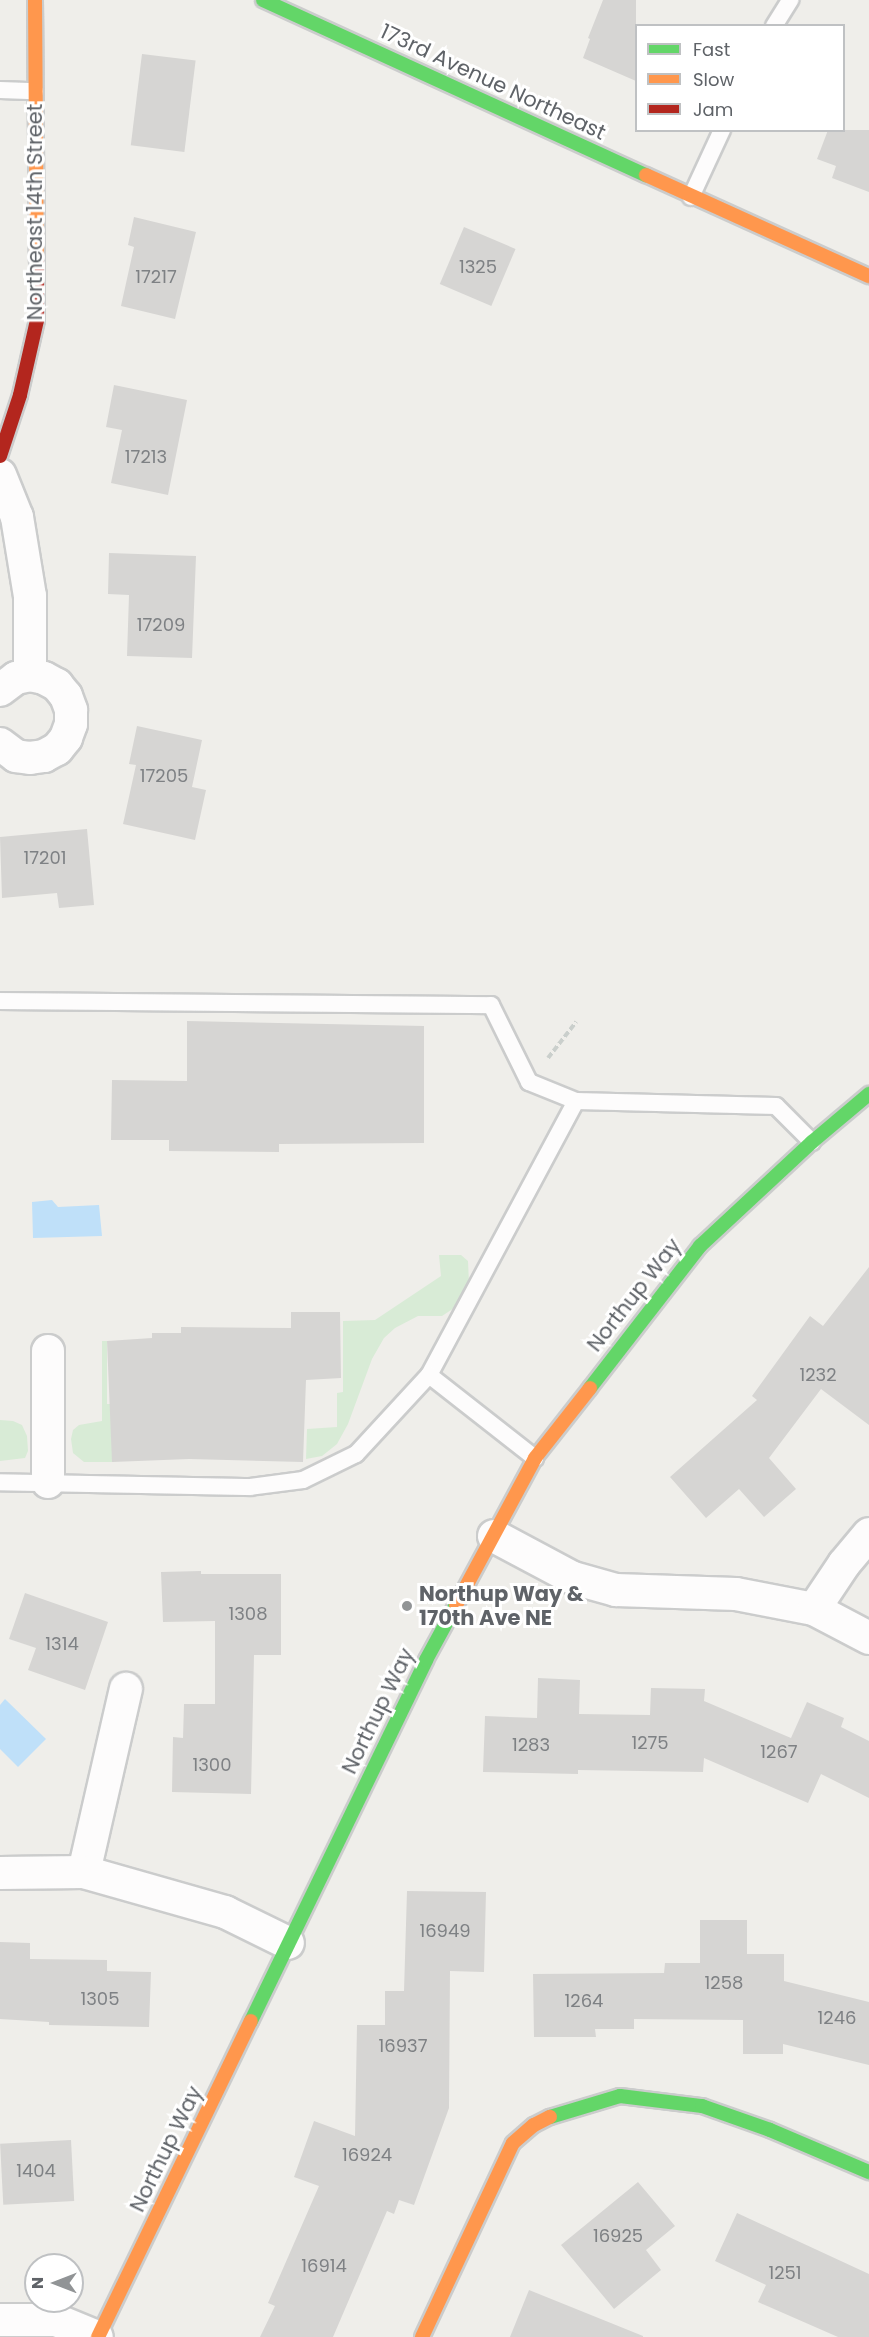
<!DOCTYPE html>
<style>
body{margin:0}
#map{position:relative;width:869px;height:2337px;overflow:hidden;background:#efeeea;font-family:Poppins,sans-serif}
div>[style]{position:absolute}
.green>*{inset:0;background:#d8ebd6}
.water>*{inset:0;background:#bfe0f9}
.building>*{inset:0;background:#d6d5d3;transform-origin:0 0}
.path>*{height:4px;margin-top:-2px;transform-origin:0;background:repeating-linear-gradient(90deg,#cacfcc 0 6px,transparent 0 9px)}
.roads{filter:drop-shadow(2px 0 #cbcccc) drop-shadow(-2px 0 #cbcccc) drop-shadow(0 2px #cbcccc) drop-shadow(0 -2px #cbcccc)}
.lane>*{height:16px;margin:-8px;padding:0 8px;transform-origin:8px;border-radius:8px;background:#fdfcfc}
.street>*{height:32px;margin:-16px;padding:0 16px;transform-origin:16px;border-radius:16px;background:#fdfcfc}
.fast>*{height:14px;margin:-7px;padding:0 7px;transform-origin:7px;border-radius:7px;background:#63d668}
.slow>*{height:14px;margin:-7px;padding:0 7px;transform-origin:7px;border-radius:7px;background:#ff974d}
.jam>*{height:14px;margin:-7px;padding:0 7px;transform-origin:7px;border-radius:7px;background:#b3261e}
.dots>*{width:16px;height:16px;translate:-50% -50%;box-sizing:border-box;border:3px solid #fff;border-radius:50%}
span{translate:-50% -50%;white-space:nowrap;text-align:center;line-height:1.15;-webkit-text-stroke:6px #fff;paint-order:stroke}
.number-label{font-size:18px;color:#7e8184}
.number-label span{-webkit-text-stroke-width:0}
.street-label{font-size:21px;color:#5f6368}
.poi-label{font-size:21px;color:#5f6368;font-weight:700}
.left{translate:0 -50%;text-align:left}
.legend{position:absolute;left:635px;top:24px;width:210px;height:108px;box-sizing:border-box;background:#fff;border:2px solid #bfc1c3;margin:0;padding:8px 10px;list-style:none;font-size:18px;color:#5f6368}
.legend li{display:flex;align-items:center;gap:12px;height:30px}
.legend b{width:30px;border:2px solid #bfc1c3}
.north{position:absolute;left:24px;top:2253px;width:60px;height:60px;box-sizing:border-box;background:#fff;border:2px solid #bfc1c3;border-radius:50%;rotate:270deg;font-size:16px;font-weight:700;line-height:24px;text-align:center;color:#5f6368}
.north::after{content:'';display:block;margin:auto;width:21px;height:27px;background:#919496;clip-path:polygon(50% 0,100% 100%,50% 72%,0 100%)}
</style>
<div id="map">
<div class="green">
<div style="clip-path:polygon(439px 1255px,461px 1255px,468px 1261px,469px 1283px,457px 1306px,442px 1316px,418px 1316px,395px 1328px,384px 1338px,372px 1359px,348px 1424px,337px 1444px,322px 1456px,306px 1459px,307px 1429px,337px 1427px,337px 1393px,343px 1392px,343px 1321px,375px 1320px,441px 1276px)"></div>
<div style="clip-path:polygon(102px 1341px,107px 1341px,107px 1404px,111px 1404px,113px 1421px,114px 1462px,84px 1462px,73px 1453px,71px 1439px,73px 1430px,79px 1425px,102px 1421px)"></div>
<div style="clip-path:polygon(0 1420px,13px 1421px,22px 1425px,27px 1436px,28px 1451px,25px 1458px,0 1461px)"></div>
</div>
<div class="water">
<div style="clip-path:polygon(52px 1200px,58px 1207px,99px 1205px,102px 1236px,33px 1238px,32px 1202px)"></div>
<div style="clip-path:polygon(5px 1699px,46px 1739px,18px 1767px,0 1749px,0 1705px)"></div>
</div>
<div class="building">
<div style="clip-path:polygon(603px 0,636px 0,636px 81px,583px 58px,590px 39px,588px 38px)"></div>
<div style="left:142px;top:54px;width:54px;height:92px;rotate:7deg"></div>
<div style="clip-path:polygon(828px 130px,869px 130px,869px 192px,832px 178px,836px 166px,817px 159px)"></div>
<div style="clip-path:polygon(134px 217px,196px 232px,175px 319px,121px 306px,134px 247px,128px 245px)"></div>
<div style="left:464px;top:227px;width:56px;height:62px;rotate:23deg"></div>
<div style="clip-path:polygon(114px 385px,187px 400px,168px 495px,111px 483px,122px 430px,106px 427px)"></div>
<div style="clip-path:polygon(109px 553px,196px 556px,192px 658px,127px 656px,129px 595px,108px 594px)"></div>
<div style="clip-path:polygon(137px 726px,202px 740px,192px 787px,206px 790px,195px 840px,123px 824px,136px 765px,129px 764px)"></div>
<div style="clip-path:polygon(87px 829px,94px 905px,59px 908px,57px 893px,2px 898px,0 837px)"></div>
<div style="clip-path:polygon(187px 1021px,424px 1026px,424px 1143px,279px 1144px,279px 1152px,169px 1151px,169px 1140px,111px 1140px,112px 1080px,187px 1081px)"></div>
<div style="clip-path:polygon(869px 1267px,869px 1425px,821px 1389px,769px 1458px,796px 1489px,764px 1517px,739px 1489px,706px 1518px,670px 1477px,757px 1400px,752px 1396px,810px 1316px,823px 1326px)"></div>
<div style="clip-path:polygon(291px 1312px,340px 1312px,341px 1378px,306px 1380px,303px 1462px,189px 1459px,112px 1462px,107px 1341px,152px 1338px,152px 1333px,181px 1333px,181px 1327px,291px 1328px)"></div>
<div style="clip-path:polygon(201px 1571px,201px 1574px,281px 1574px,281px 1655px,254px 1655px,251px 1794px,172px 1792px,173px 1737px,183px 1738px,184px 1704px,215px 1704px,215px 1621px,163px 1622px,161px 1572px)"></div>
<div style="clip-path:polygon(25px 1593px,108px 1622px,85px 1690px,28px 1670px,36px 1648px,9px 1639px)"></div>
<div style="clip-path:polygon(538px 1678px,580px 1680px,579px 1714px,650px 1715px,651px 1688px,705px 1689px,704px 1701px,791px 1738px,807px 1702px,844px 1718px,841px 1727px,869px 1741px,869px 1798px,821px 1774px,808px 1803px,704px 1758px,703px 1772px,578px 1770px,578px 1774px,483px 1772px,485px 1716px,537px 1718px)"></div>
<div style="clip-path:polygon(407px 1891px,486px 1892px,484px 1972px,450px 1971px,449px 2108px,414px 2205px,399px 2200px,394px 2214px,387px 2211px,333px 2337px,260px 2337px,275px 2306px,268px 2303px,319px 2186px,294px 2177px,314px 2121px,355px 2136px,357px 2025px,385px 2025px,385px 1991px,404px 1991px)"></div>
<div style="clip-path:polygon(700px 1920px,747px 1920px,747px 1954px,784px 1954px,784px 1981px,869px 2002px,869px 2065px,783px 2044px,783px 2054px,743px 2054px,743px 2020px,634px 2019px,634px 2029px,595px 2029px,596px 2037px,534px 2037px,533px 1974px,664px 1973px,665px 1963px,700px 1963px)"></div>
<div style="clip-path:polygon(0 1942px,30px 1943px,30px 1959px,107px 1960px,107px 1971px,151px 1972px,149px 2027px,49px 2025px,49px 2022px,0 2019px)"></div>
<div style="left:71px;top:2140px;width:61px;height:71px;rotate:87deg"></div>
<div style="clip-path:polygon(638px 2182px,675px 2226px,646px 2250px,661px 2270px,614px 2309px,561px 2245px)"></div>
<div style="clip-path:polygon(737px 2213px,869px 2274px,869px 2337px,838px 2337px,758px 2302px,766px 2285px,715px 2261px)"></div>
<div style="clip-path:polygon(529px 2290px,643px 2336px,643px 2337px,510px 2337px)"></div>
</div>
<div class="path">
<div style="left:548px;top:1058px;width:46px;rotate:-52.1deg"></div>
</div>
<div class="roads">
<div class="lane">
<div style="left:774px;top:26px;width:31px;rotate:-58deg"></div>
<div style="left:0;top:90px;width:35px;rotate:2deg"></div>
<div style="left:691px;top:197px;width:74px;rotate:-65.2deg"></div>
<div style="left:0;top:1001px;width:491px;rotate:0.5deg"></div>
<div style="left:491px;top:1005px;width:86px;rotate:63.7deg"></div>
<div style="left:529px;top:1082px;width:51px;rotate:22deg"></div>
<div style="left:576px;top:1101px;width:311px;rotate:118.2deg"></div>
<div style="left:429px;top:1375px;width:108px;rotate:132.7deg"></div>
<div style="left:356px;top:1454px;width:59px;rotate:153.9deg"></div>
<div style="left:303px;top:1480px;width:53px;rotate:172.5deg"></div>
<div style="left:250px;top:1487px;width:250px;rotate:-178.9deg"></div>
<div style="left:576px;top:1101px;width:200px;rotate:1.4deg"></div>
<div style="left:776px;top:1106px;width:51px;rotate:45deg"></div>
<div style="left:429px;top:1375px;width:135px;rotate:38.1deg"></div>
</div>
<div class="street">
<div style="left:0;top:475px;width:45px;rotate:68deg"></div>
<div style="left:17px;top:517px;width:80px;rotate:80.7deg"></div>
<div style="left:30px;top:596px;width:79px;rotate:90deg"></div>
<div style="left:0;top:690px;width:20px;rotate:-37deg"></div>
<div style="left:16px;top:678px;width:14px;rotate:-12deg"></div>
<div style="left:30px;top:675px;width:14px;rotate:12deg"></div>
<div style="left:44px;top:678px;width:15px;rotate:28deg"></div>
<div style="left:57px;top:685px;width:14px;rotate:51deg"></div>
<div style="left:66px;top:696px;width:15px;rotate:70deg"></div>
<div style="left:71px;top:710px;width:14px;rotate:90deg"></div>
<div style="left:71px;top:724px;width:15px;rotate:110deg"></div>
<div style="left:66px;top:738px;width:14px;rotate:129deg"></div>
<div style="left:57px;top:749px;width:15px;rotate:152deg"></div>
<div style="left:44px;top:756px;width:14px;rotate:172deg"></div>
<div style="left:30px;top:758px;width:14px;rotate:-172deg"></div>
<div style="left:16px;top:756px;width:20px;rotate:-143deg"></div>
<div style="left:48px;top:1351px;width:131px;rotate:90deg"></div>
<div style="left:494px;top:1536px;width:89px;rotate:28deg"></div>
<div style="left:573px;top:1578px;width:45px;rotate:15.6deg"></div>
<div style="left:616px;top:1590px;width:120px;rotate:1.9deg"></div>
<div style="left:736px;top:1594px;width:79px;rotate:10.9deg"></div>
<div style="left:814px;top:1609px;width:62px;rotate:27.8deg"></div>
<div style="left:814px;top:1609px;width:54px;rotate:-56.3deg"></div>
<div style="left:844px;top:1564px;width:39px;rotate:-50deg"></div>
<div style="left:84px;top:1872px;width:188px;rotate:-77.1deg"></div>
<div style="left:0;top:1873px;width:84px;rotate:-0.7deg"></div>
<div style="left:84px;top:1872px;width:147px;rotate:15.8deg"></div>
<div style="left:225px;top:1912px;width:70px;rotate:26.2deg"></div>
<div style="left:0;top:2320px;width:56px"></div>
<div style="left:56px;top:2320px;width:44px;rotate:22.5deg"></div>
</div>
<div class="fast">
<div style="left:263px;top:0;width:421px;rotate:24.6deg"></div>
<div style="left:590px;top:1388px;width:180px;rotate:-52.2deg"></div>
<div style="left:700px;top:1246px;width:153px;rotate:-42.9deg"></div>
<div style="left:812px;top:1142px;width:75px;rotate:-40.1deg"></div>
<div style="left:251px;top:2021px;width:401px;rotate:-64.1deg"></div>
<div style="left:426px;top:1660px;width:63px;rotate:-61.4deg"></div>
<div style="left:550px;top:2117px;width:73px;rotate:-16.7deg"></div>
<div style="left:620px;top:2096px;width:83px;rotate:7deg"></div>
<div style="left:702px;top:2106px;width:72px;rotate:19.4deg"></div>
<div style="left:770px;top:2130px;width:108px;rotate:23deg"></div>
</div>
<div class="slow">
<div style="left:35px;top:0;width:261px;rotate:89.6deg"></div>
<div style="left:646px;top:175px;width:245px;rotate:24.4deg"></div>
<div style="left:456px;top:1605px;width:167px;rotate:-61.7deg"></div>
<div style="left:535px;top:1458px;width:89px;rotate:-51.8deg"></div>
<div style="left:98px;top:2337px;width:351px;rotate:-64.2deg"></div>
<div style="left:422px;top:2337px;width:214px;rotate:-64.9deg"></div>
<div style="left:513px;top:2143px;width:28px;rotate:-41deg"></div>
<div style="left:534px;top:2125px;width:18px;rotate:-27deg"></div>
</div>
<div class="jam">
<div style="left:0;top:456px;width:64px;rotate:-71.8deg"></div>
<div style="left:20px;top:395px;width:77px;rotate:-77.2deg"></div>
<div style="left:37px;top:320px;width:59px;rotate:-90deg"></div>
</div>
</div>
<div class="dots">
<div style="left:407px;top:1606px;background:#919496"></div>
</div>
<div class="number-label">
<span style="left:478px;top:267px">1325</span>
<span style="left:156px;top:277px">17217</span>
<span style="left:146px;top:457px">17213</span>
<span style="left:161px;top:625px">17209</span>
<span style="left:164px;top:776px">17205</span>
<span style="left:45px;top:858px">17201</span>
<span style="left:818px;top:1375px">1232</span>
<span style="left:248px;top:1614px">1308</span>
<span style="left:62px;top:1644px">1314</span>
<span style="left:650px;top:1743px">1275</span>
<span style="left:531px;top:1745px">1283</span>
<span style="left:779px;top:1752px">1267</span>
<span style="left:212px;top:1765px">1300</span>
<span style="left:445px;top:1931px">16949</span>
<span style="left:724px;top:1983px">1258</span>
<span style="left:100px;top:1999px">1305</span>
<span style="left:584px;top:2001px">1264</span>
<span style="left:837px;top:2018px">1246</span>
<span style="left:403px;top:2046px">16937</span>
<span style="left:367px;top:2155px">16924</span>
<span style="left:36px;top:2171px">1404</span>
<span style="left:618px;top:2236px">16925</span>
<span style="left:324px;top:2266px">16914</span>
<span style="left:785px;top:2273px">1251</span>
</div>
<div class="street-label">
<span style="left:493px;top:82px;rotate:25deg">173rd Avenue Northeast</span>
<span style="left:35px;top:212px;rotate:-90deg">Northeast 14th Street</span>
<span style="left:634px;top:1295px;rotate:-52deg">Northup Way</span>
<span style="left:378px;top:1711px;rotate:-64deg">Northup Way</span>
<span style="left:166px;top:2149px;rotate:-64deg">Northup Way</span>
</div>
<div class="poi-label">
<span class="left" style="left:419px;top:1606px">Northup Way &amp;<br>170th Ave NE</span>
</div>
<ul class="legend">
<li><b style="height:8px;background:#63d668"></b>Fast</li>
<li><b style="height:8px;background:#ff974d"></b>Slow</li>
<li><b style="height:8px;background:#b3261e"></b>Jam</li>
</ul>
<div class="north">N</div>
</div>
